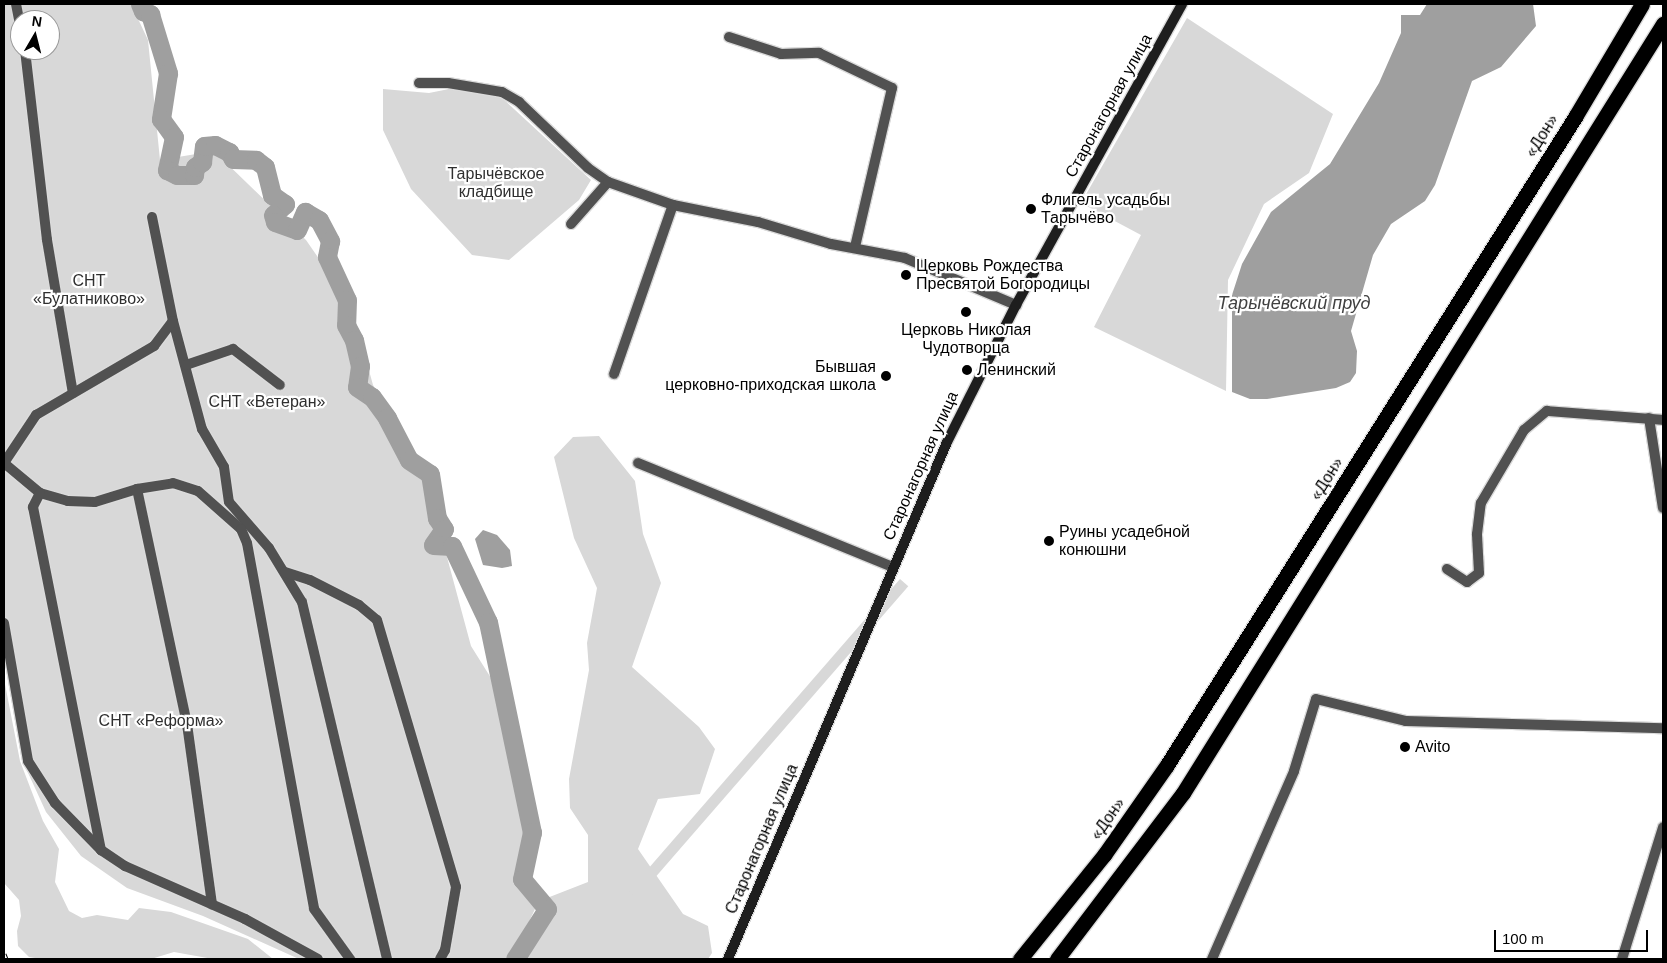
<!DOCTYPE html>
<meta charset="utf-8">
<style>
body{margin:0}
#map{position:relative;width:1667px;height:963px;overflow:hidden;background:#fff;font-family:Helvetica,sans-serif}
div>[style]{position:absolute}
.green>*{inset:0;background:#d8d8d8;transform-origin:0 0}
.water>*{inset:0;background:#9f9f9f}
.river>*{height:19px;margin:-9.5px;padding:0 9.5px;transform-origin:9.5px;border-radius:9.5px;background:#9f9f9f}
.roads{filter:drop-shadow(1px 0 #dbdbdb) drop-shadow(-1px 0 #dbdbdb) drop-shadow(0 1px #dbdbdb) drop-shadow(0 -1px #dbdbdb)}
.minor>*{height:10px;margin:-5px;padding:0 5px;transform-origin:5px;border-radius:5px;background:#515151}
.secondary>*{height:10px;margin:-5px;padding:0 5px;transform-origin:5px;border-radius:5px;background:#1e1e1e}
.motorway>*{height:15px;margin:-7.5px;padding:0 7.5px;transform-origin:7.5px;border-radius:7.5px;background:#000}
.rail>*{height:5px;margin-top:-2.5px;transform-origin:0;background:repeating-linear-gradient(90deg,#fff 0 9px,#000 0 18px);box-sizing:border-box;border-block:1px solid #000}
.dots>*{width:14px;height:14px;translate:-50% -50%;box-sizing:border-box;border:2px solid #fff;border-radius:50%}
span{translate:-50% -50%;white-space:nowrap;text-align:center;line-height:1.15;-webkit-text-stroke:4.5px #fff;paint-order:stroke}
.street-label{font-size:16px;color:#000}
.park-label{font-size:16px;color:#2f2f2f}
.poi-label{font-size:16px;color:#000}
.left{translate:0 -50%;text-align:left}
.right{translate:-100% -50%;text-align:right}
.water-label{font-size:18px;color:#404040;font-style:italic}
.frame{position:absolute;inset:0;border:5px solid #000;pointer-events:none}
.north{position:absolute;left:10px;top:10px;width:50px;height:50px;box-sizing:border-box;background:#fff;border:1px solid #999;border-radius:50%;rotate:8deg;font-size:14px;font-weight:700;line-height:20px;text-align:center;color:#000}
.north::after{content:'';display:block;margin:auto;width:18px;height:22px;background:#000;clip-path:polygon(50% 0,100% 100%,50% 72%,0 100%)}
.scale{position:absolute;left:1494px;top:930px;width:154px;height:22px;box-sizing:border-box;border:2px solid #000;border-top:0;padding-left:6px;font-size:15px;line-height:18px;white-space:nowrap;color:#000;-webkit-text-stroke:4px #fff;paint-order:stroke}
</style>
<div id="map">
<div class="green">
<div style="clip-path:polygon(evenodd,4px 4px,131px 4px,148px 40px,160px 160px,214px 151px,306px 240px,351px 305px,373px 385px,424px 472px,471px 646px,514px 715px,535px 909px,511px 959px,299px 959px,203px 916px,127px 888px,81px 856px,46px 812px,24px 764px,4px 655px,4px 4px,20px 20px,50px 20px,50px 50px,20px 50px,20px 20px)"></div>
<div style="clip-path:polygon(1187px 18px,1333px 114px,1309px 173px,1264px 204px,1228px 280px,1226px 391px,1094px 327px,1141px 235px,1081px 203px)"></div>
<div style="clip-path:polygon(454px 88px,502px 98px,591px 180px,579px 200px,509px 260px,472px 255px,411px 189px,383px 130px,383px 89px,429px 93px)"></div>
<div style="clip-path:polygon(599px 436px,635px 481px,643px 534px,661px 583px,632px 667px,699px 727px,715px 749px,700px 794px,658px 799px,638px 849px,683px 914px,708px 926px,712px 953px,708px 959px,516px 959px,547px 898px,588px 882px,588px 835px,570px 808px,569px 779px,589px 670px,587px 643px,597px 588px,574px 538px,554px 457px,573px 437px)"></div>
<div style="left:900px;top:579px;width:11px;height:413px;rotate:41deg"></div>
<div style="clip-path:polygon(4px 679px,20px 761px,43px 821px,59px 849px,55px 882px,69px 911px,82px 918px,97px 915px,128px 920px,139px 908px,171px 912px,248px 939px,273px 959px,213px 959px,174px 952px,151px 959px,41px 959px,29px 957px,18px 946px,17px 931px,21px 916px,19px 900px,4px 883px)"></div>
</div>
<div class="water">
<div style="clip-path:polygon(1427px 4px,1533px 4px,1536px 26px,1501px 67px,1472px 81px,1435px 185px,1425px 201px,1391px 224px,1373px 255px,1351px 331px,1357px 351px,1356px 373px,1350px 382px,1336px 388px,1267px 399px,1250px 399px,1232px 392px,1232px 295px,1242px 264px,1271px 212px,1330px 164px,1379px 83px,1401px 33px,1401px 15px,1420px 15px)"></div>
<div style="clip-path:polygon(483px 530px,497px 535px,510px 550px,512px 566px,502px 568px,483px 565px,475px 539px)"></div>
</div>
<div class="river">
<div style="left:140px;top:4px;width:8px;rotate:67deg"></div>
<div style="left:143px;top:11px;width:8px;rotate:23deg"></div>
<div style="left:150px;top:14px;width:62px;rotate:73deg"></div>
<div style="left:168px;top:73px;width:47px;rotate:98.7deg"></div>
<div style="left:161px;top:119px;width:22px;rotate:54deg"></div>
<div style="left:174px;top:137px;width:34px;rotate:102deg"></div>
<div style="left:167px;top:170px;width:11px;rotate:27deg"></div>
<div style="left:177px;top:175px;width:17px"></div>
<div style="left:194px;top:175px;width:8px;rotate:-83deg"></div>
<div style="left:195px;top:167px;width:9px;rotate:-36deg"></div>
<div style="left:202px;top:162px;width:16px;rotate:-83deg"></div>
<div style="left:204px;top:146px;width:11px;rotate:-5deg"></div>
<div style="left:215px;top:145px;width:16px;rotate:27deg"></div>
<div style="left:229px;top:152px;width:8px;rotate:60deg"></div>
<div style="left:233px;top:159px;width:23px;rotate:2deg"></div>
<div style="left:256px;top:160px;width:11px;rotate:38deg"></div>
<div style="left:265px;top:167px;width:29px;rotate:76deg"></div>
<div style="left:272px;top:195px;width:16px;rotate:35deg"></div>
<div style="left:285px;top:204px;width:16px;rotate:137deg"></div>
<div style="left:273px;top:215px;width:7px;rotate:74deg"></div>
<div style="left:275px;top:222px;width:23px;rotate:20deg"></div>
<div style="left:297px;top:230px;width:20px;rotate:-66deg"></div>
<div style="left:305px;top:212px;width:16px;rotate:30deg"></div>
<div style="left:319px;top:220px;width:24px;rotate:62deg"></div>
<div style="left:330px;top:241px;width:16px;rotate:101deg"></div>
<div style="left:327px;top:257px;width:47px;rotate:65.1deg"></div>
<div style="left:347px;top:300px;width:25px;rotate:92deg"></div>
<div style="left:346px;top:325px;width:17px;rotate:62deg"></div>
<div style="left:354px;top:340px;width:27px;rotate:77deg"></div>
<div style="left:360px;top:366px;width:21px;rotate:98deg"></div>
<div style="left:357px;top:387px;width:18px;rotate:34deg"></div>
<div style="left:372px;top:397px;width:26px;rotate:54deg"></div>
<div style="left:387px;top:418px;width:47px;rotate:62.4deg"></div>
<div style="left:409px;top:460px;width:25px;rotate:34deg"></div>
<div style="left:430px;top:474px;width:45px;rotate:81deg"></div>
<div style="left:437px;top:518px;width:13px;rotate:58deg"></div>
<div style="left:444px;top:529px;width:19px;rotate:125deg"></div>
<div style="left:433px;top:545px;width:19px;rotate:3deg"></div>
<div style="left:452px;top:546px;width:84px;rotate:64.7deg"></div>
<div style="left:488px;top:622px;width:215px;rotate:78.2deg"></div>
<div style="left:532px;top:832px;width:48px;rotate:102deg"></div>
<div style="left:522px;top:879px;width:39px;rotate:50deg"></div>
<div style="left:547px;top:909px;width:59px;rotate:122.6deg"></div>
</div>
<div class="roads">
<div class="minor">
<div style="left:16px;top:4px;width:20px;rotate:79deg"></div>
<div style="left:729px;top:37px;width:55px;rotate:18.1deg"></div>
<div style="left:781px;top:54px;width:38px;rotate:-2deg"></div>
<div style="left:819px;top:53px;width:81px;rotate:25.6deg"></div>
<div style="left:892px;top:88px;width:163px;rotate:103.1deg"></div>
<div style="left:25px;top:50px;width:191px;rotate:83.4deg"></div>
<div style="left:47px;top:240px;width:155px;rotate:80.4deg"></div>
<div style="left:419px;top:83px;width:29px"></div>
<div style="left:448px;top:83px;width:55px;rotate:9.5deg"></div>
<div style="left:502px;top:92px;width:20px;rotate:30deg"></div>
<div style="left:519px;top:102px;width:95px;rotate:43.7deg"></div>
<div style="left:588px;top:168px;width:24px;rotate:35deg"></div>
<div style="left:152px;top:217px;width:106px;rotate:78.6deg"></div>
<div style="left:173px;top:321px;width:112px;rotate:75deg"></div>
<div style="left:202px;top:429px;width:44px;rotate:59.9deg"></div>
<div style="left:224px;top:467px;width:35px;rotate:82deg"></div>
<div style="left:229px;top:502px;width:61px;rotate:49deg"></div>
<div style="left:269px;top:548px;width:63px;rotate:58.6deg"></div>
<div style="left:302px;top:602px;width:367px;rotate:76.6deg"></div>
<div style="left:571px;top:224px;width:56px;rotate:-48.6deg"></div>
<div style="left:608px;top:182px;width:69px;rotate:19.5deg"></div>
<div style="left:673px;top:205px;width:87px;rotate:11.3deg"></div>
<div style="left:758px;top:222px;width:76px;rotate:16.8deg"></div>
<div style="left:831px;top:244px;width:75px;rotate:10.7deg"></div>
<div style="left:905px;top:258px;width:121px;rotate:22.9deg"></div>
<div style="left:186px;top:365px;width:50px;rotate:-18.8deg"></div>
<div style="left:233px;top:349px;width:59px;rotate:37.5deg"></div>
<div style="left:614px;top:374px;width:179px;rotate:-70.8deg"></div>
<div style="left:1649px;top:418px;width:91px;rotate:81.2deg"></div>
<div style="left:4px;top:463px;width:47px;rotate:39.8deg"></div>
<div style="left:40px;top:493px;width:29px;rotate:16deg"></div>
<div style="left:68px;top:501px;width:27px;rotate:2deg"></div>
<div style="left:95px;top:502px;width:44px;rotate:-17.2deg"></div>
<div style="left:137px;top:489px;width:36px;rotate:-9deg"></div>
<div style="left:173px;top:483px;width:26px;rotate:18deg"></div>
<div style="left:198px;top:491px;width:57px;rotate:41.5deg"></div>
<div style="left:241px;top:529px;width:15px;rotate:67deg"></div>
<div style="left:247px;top:543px;width:372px;rotate:79.6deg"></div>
<div style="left:314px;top:909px;width:62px;rotate:54.2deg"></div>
<div style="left:4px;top:463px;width:58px;rotate:-56.3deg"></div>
<div style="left:36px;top:415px;width:137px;rotate:-30.3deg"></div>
<div style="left:154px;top:346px;width:31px;rotate:-53deg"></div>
<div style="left:638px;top:463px;width:275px;rotate:22.2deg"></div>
<div style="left:137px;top:489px;width:240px;rotate:78deg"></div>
<div style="left:187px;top:724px;width:182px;rotate:82.1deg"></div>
<div style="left:40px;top:493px;width:16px;rotate:117deg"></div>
<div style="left:33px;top:507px;width:350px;rotate:78.8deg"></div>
<div style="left:1447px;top:569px;width:24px;rotate:33deg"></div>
<div style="left:1467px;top:582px;width:15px;rotate:-37deg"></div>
<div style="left:1479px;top:573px;width:39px;rotate:-93deg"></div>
<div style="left:1477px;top:534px;width:31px;rotate:-83deg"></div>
<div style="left:1481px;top:503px;width:85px;rotate:-59.5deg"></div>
<div style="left:1524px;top:430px;width:30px;rotate:-40deg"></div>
<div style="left:1547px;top:411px;width:116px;rotate:4.4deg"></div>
<div style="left:285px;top:572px;width:26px;rotate:18deg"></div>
<div style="left:310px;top:580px;width:55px;rotate:27deg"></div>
<div style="left:359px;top:605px;width:23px;rotate:40deg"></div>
<div style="left:377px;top:620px;width:278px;rotate:73.5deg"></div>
<div style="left:456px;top:887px;width:64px;rotate:99.9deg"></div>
<div style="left:445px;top:950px;width:10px;rotate:119deg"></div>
<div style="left:4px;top:623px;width:140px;rotate:80.1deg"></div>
<div style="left:28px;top:761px;width:50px;rotate:57.3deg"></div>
<div style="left:55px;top:803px;width:66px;rotate:45.6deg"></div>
<div style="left:101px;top:850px;width:29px;rotate:34deg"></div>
<div style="left:125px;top:866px;width:131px;rotate:23.8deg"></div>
<div style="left:245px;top:919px;width:83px;rotate:28.7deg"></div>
<div style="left:1212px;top:959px;width:205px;rotate:-66.4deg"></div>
<div style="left:1294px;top:771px;width:75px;rotate:-73deg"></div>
<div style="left:1316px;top:699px;width:93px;rotate:13.7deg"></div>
<div style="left:1406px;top:721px;width:257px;rotate:1.6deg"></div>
<div style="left:1622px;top:959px;width:138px;rotate:-72.7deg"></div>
</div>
<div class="secondary">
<div style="left:728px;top:959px;width:561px;rotate:-67.04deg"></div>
<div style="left:947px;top:442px;width:153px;rotate:-63.3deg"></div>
<div style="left:1016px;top:305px;width:344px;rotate:-61.1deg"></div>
</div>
<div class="motorway">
<div style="left:1020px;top:959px;width:134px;rotate:-51.1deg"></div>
<div style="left:1104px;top:855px;width:110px;rotate:-55deg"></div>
<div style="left:1167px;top:765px;width:766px;rotate:-57.8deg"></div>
<div style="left:1575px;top:117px;width:131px;rotate:-59.3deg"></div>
<div style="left:1057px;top:959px;width:208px;rotate:-52.8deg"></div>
<div style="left:1183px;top:793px;width:907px;rotate:-58.03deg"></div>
</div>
</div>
<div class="rail">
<div style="left:4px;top:954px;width:5px;rotate:68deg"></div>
</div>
<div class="dots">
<div style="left:1031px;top:209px;background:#000"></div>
<div style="left:906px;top:275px;background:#000"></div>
<div style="left:966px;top:312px;background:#000"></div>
<div style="left:967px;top:370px;background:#000"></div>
<div style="left:886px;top:376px;background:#000"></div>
<div style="left:1049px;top:541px;background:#000"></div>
<div style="left:1405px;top:747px;background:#000"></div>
</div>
<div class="street-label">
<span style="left:1109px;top:106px;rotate:-61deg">Старонагорная улица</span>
<span style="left:1542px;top:136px;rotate:-58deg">«Дон»</span>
<span style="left:921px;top:466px;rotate:-66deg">Старонагорная улица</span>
<span style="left:1327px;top:479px;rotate:-58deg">«Дон»</span>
<span style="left:1108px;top:819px;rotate:-55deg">«Дон»</span>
<span style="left:762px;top:839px;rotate:-67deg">Старонагорная улица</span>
</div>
<div class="park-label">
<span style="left:496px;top:183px">Тарычёвское<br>кладбище</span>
<span style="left:89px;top:290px">СНТ<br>«Булатниково»</span>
<span style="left:267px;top:402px">СНТ «Ветеран»</span>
<span style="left:161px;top:721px">СНТ «Реформа»</span>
</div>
<div class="poi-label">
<span class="left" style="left:1041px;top:209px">Флигель усадьбы<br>Тарычёво</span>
<span class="left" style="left:916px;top:275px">Церковь Рождества<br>Пресвятой Богородицы</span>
<span style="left:966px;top:339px">Церковь Николая<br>Чудотворца</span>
<span class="right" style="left:876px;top:376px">Бывшая<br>церковно-приходская школа</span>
<span class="left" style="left:977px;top:370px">Ленинский</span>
<span class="left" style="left:1059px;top:541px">Руины усадебной<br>конюшни</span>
<span class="left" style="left:1415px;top:747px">Avito</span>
</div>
<div class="water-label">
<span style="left:1294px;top:303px">Тарычёвский пруд</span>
</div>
<div class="frame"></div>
<div class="north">N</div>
<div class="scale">100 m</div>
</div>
